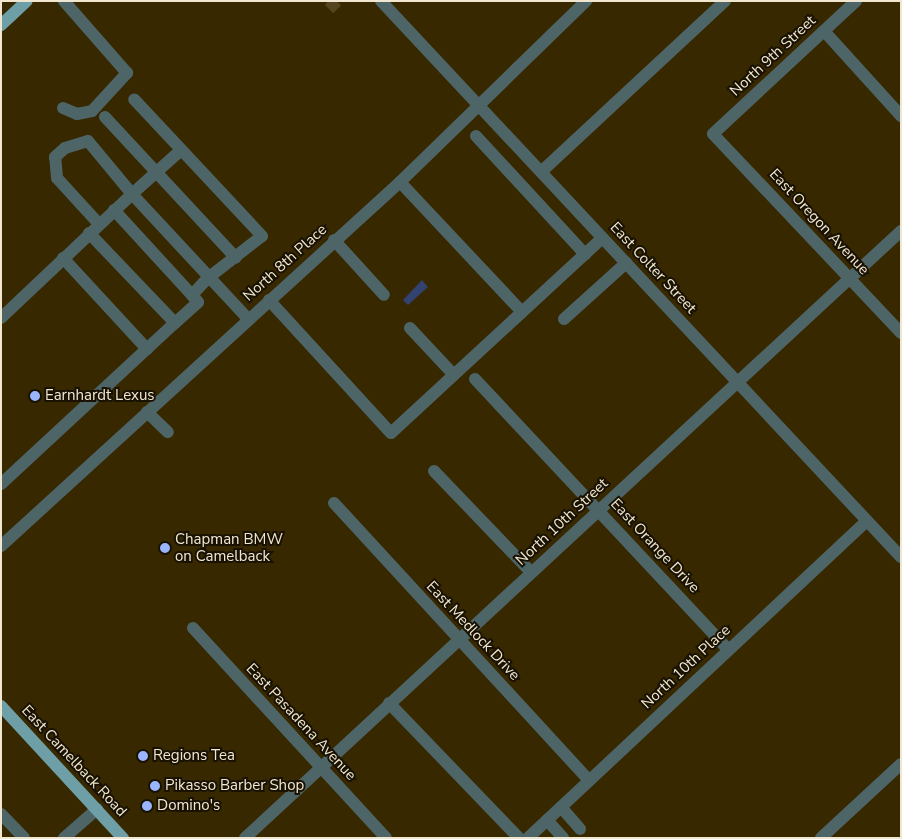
<!DOCTYPE html>
<style>
body{margin:0}
#map{position:relative;width:902px;height:839px;overflow:hidden;background:#372800;font-family:"Nunito Sans",sans-serif}
div>[style]{position:absolute}
.water>*{inset:0;background:#324371}
.minor-tunnel>*{height:12px;margin-top:-6px;transform-origin:0;background:repeating-linear-gradient(90deg,#53451f 0 12px,transparent 0 18px)}
.minor>*{height:12px;margin:-6px;padding:0 6px;transform-origin:6px;border-radius:6px;background:#4e6568}
.major>*{height:12px;margin:-6px;padding:0 6px;transform-origin:6px;border-radius:6px;background:#6f9fa6}
.dots>*{width:14px;height:14px;translate:-50% -50%;box-sizing:border-box;border:2px solid #191203;border-radius:50%}
span{translate:-50% -50%;white-space:nowrap;text-align:center;line-height:1.15;-webkit-text-stroke:4px #191203;paint-order:stroke}
.street-label{font-size:15px;color:#f1e7d1}
.poi-label{font-size:15px;color:#f1e7d1}
.left{translate:0 -50%;text-align:left}
.frame{position:absolute;inset:0;border:2px solid #f1e7d1;pointer-events:none}
</style>
<div id="map">
<div class="water">
<div style="clip-path:polygon(422px 280px,428px 287px,408px 305px,403px 300px)"></div>
</div>
<div class="minor-tunnel">
<div style="left:329px;top:9px;width:11px;rotate:-45deg"></div>
</div>
<div class="minor">
<div style="left:381px;top:1px;width:761px;rotate:46.92deg"></div>
<div style="left:856px;top:1px;width:195px;rotate:137.1deg"></div>
<div style="left:713px;top:134px;width:274px;rotate:46.6deg"></div>
<div style="left:824px;top:31px;width:115px;rotate:47.8deg"></div>
<div style="left:63px;top:108px;width:15px;rotate:23deg"></div>
<div style="left:77px;top:114px;width:15px;rotate:-11deg"></div>
<div style="left:92px;top:111px;width:52px;rotate:-47.4deg"></div>
<div style="left:127px;top:73px;width:96px;rotate:-131.2deg"></div>
<div style="left:105px;top:117px;width:192px;rotate:47.1deg"></div>
<div style="left:476px;top:136px;width:161px;rotate:47.3deg"></div>
<div style="left:541px;top:172px;width:251px;rotate:-42.9deg"></div>
<div style="left:400px;top:182px;width:178px;rotate:46.8deg"></div>
<div style="left:114px;top:210px;width:115px;rotate:47.5deg"></div>
<div style="left:99px;top:224px;width:62px;rotate:-132.4deg"></div>
<div style="left:57px;top:178px;width:21px;rotate:-95deg"></div>
<div style="left:55px;top:157px;width:13px;rotate:-42deg"></div>
<div style="left:65px;top:148px;width:24px;rotate:-17deg"></div>
<div style="left:88px;top:141px;width:69px;rotate:50.3deg"></div>
<div style="left:132px;top:194px;width:66px;rotate:-41.9deg"></div>
<div style="left:89px;top:233px;width:124px;rotate:46.3deg"></div>
<div style="left:175px;top:323px;width:31px;rotate:-42deg"></div>
<div style="left:198px;top:302px;width:9px;rotate:-131deg"></div>
<div style="left:192px;top:295px;width:23px;rotate:-47deg"></div>
<div style="left:208px;top:278px;width:68px;rotate:-37.9deg"></div>
<div style="left:262px;top:236px;width:187px;rotate:-133.1deg"></div>
<div style="left:334px;top:240px;width:74px;rotate:47.7deg"></div>
<div style="left:63px;top:258px;width:124px;rotate:47.3deg"></div>
<div style="left:269px;top:300px;width:180px;rotate:47.5deg"></div>
<div style="left:391px;top:433px;width:287px;rotate:-42.7deg"></div>
<div style="left:1px;top:318px;width:180px;rotate:-43.4deg"></div>
<div style="left:132px;top:194px;width:171px;rotate:47.1deg"></div>
<div style="left:564px;top:319px;width:84px;rotate:-42.1deg"></div>
<div style="left:410px;top:328px;width:64px;rotate:46.9deg"></div>
<div style="left:475px;top:379px;width:370px;rotate:46.9deg"></div>
<div style="left:147px;top:412px;width:29px;rotate:44deg"></div>
<div style="left:434px;top:471px;width:140px;rotate:46.2deg"></div>
<div style="left:1px;top:484px;width:237px;rotate:-42.8deg"></div>
<div style="left:334px;top:503px;width:377px;rotate:47.4deg"></div>
<div style="left:1px;top:546px;width:540px;rotate:-42.37deg"></div>
<div style="left:400px;top:182px;width:260px;rotate:-44.2deg"></div>
<div style="left:193px;top:628px;width:285px;rotate:47.4deg"></div>
<div style="left:389px;top:703px;width:187px;rotate:46.1deg"></div>
<div style="left:561px;top:807px;width:29px;rotate:49deg"></div>
<div style="left:1px;top:814px;width:33px;rotate:46deg"></div>
<div style="left:547px;top:820px;width:24px;rotate:48deg"></div>
<div style="left:64px;top:838px;width:44px;rotate:-41.3deg"></div>
<div style="left:245px;top:838px;width:894px;rotate:-42.78deg"></div>
<div style="left:528px;top:838px;width:464px;rotate:-43.1deg"></div>
<div style="left:821px;top:838px;width:109px;rotate:-42.8deg"></div>
</div>
<div class="major">
<div style="left:1px;top:25px;width:35px;rotate:-43deg"></div>
<div style="left:1px;top:706px;width:180px;rotate:47.3deg"></div>
</div>
<div class="dots">
<div style="left:35px;top:396px;background:#98b5fd"></div>
<div style="left:165px;top:548px;background:#98b5fd"></div>
<div style="left:143px;top:756px;background:#98b5fd"></div>
<div style="left:155px;top:786px;background:#98b5fd"></div>
<div style="left:147px;top:806px;background:#98b5fd"></div>
</div>
<div class="street-label">
<span style="left:773px;top:56px;rotate:-43deg">North 9th Street</span>
<span style="left:819px;top:222px;rotate:47deg">East Oregon Avenue</span>
<span style="left:285px;top:263px;rotate:-42deg">North 8th Place</span>
<span style="left:653px;top:268px;rotate:47deg">East Colter Street</span>
<span style="left:562px;top:522px;rotate:-43deg">North 10th Street</span>
<span style="left:655px;top:546px;rotate:47deg">East Orange Drive</span>
<span style="left:473px;top:631px;rotate:47deg">East Medlock Drive</span>
<span style="left:686px;top:667px;rotate:-43deg">North 10th Place</span>
<span style="left:301px;top:722px;rotate:47deg">East Pasadena Avenue</span>
<span style="left:74px;top:761px;rotate:47deg">East Camelback Road</span>
</div>
<div class="poi-label">
<span class="left" style="left:45px;top:396px">Earnhardt Lexus</span>
<span class="left" style="left:175px;top:548px">Chapman BMW<br>on Camelback</span>
<span class="left" style="left:153px;top:756px">Regions Tea</span>
<span class="left" style="left:165px;top:786px">Pikasso Barber Shop</span>
<span class="left" style="left:157px;top:806px">Domino's</span>
</div>
<div class="frame"></div>
</div>
